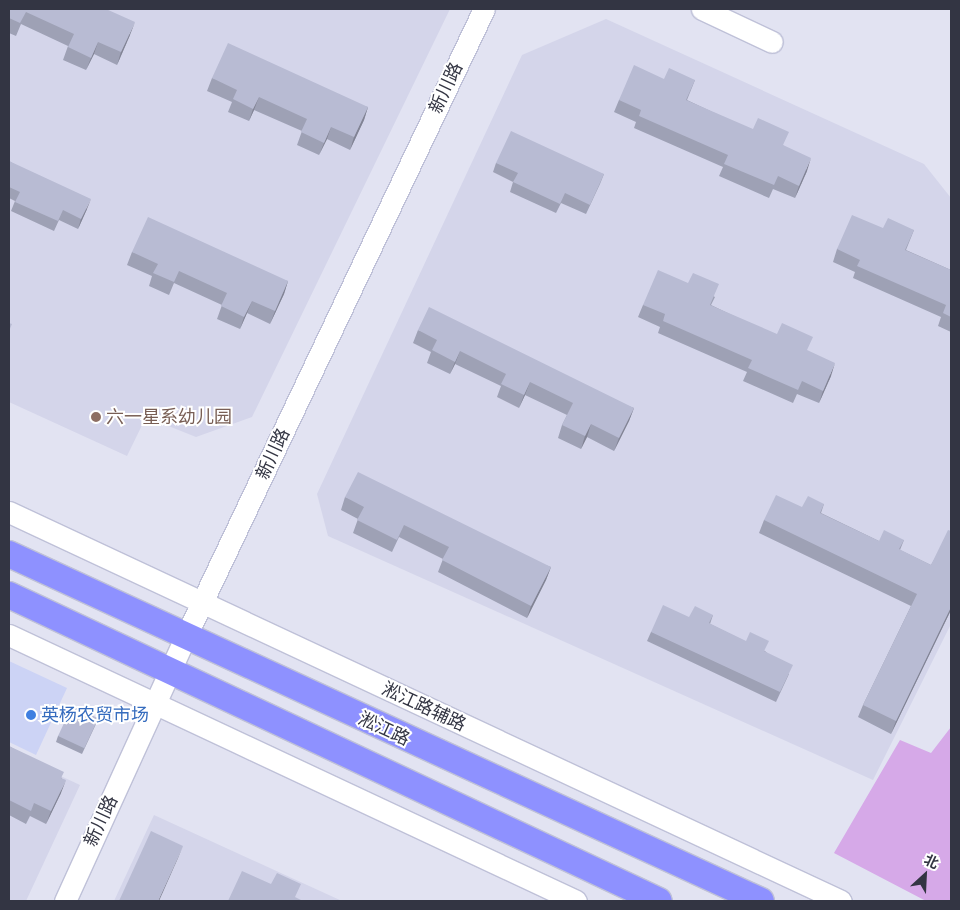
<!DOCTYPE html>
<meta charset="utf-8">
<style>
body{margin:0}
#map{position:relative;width:960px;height:910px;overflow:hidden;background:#e2e3f2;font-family:Quicksand,"Noto Sans SC",sans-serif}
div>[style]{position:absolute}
.residential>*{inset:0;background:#d4d5ea}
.commercial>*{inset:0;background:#ccd3f5}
.green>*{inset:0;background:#d6a9e8}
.roads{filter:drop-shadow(1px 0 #bfc1d8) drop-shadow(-1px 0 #bfc1d8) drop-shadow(0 1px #bfc1d8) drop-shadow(0 -1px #bfc1d8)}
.minor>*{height:21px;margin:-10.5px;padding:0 10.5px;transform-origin:10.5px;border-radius:10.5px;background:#fff}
.major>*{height:26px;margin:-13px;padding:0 13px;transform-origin:13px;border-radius:13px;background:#8e91ff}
.wall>*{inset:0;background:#9ea1b5}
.shaded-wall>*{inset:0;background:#818394}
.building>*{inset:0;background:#b8bbd3;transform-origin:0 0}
.dots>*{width:14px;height:14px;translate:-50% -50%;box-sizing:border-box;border:2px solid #fff;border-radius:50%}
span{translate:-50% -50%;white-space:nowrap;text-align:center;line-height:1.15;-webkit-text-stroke:4px #fff;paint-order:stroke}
.street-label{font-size:18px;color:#333543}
.education-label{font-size:18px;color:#785e54}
.left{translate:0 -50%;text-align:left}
.shop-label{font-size:18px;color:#366cbe}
.frame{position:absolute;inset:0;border:10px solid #333543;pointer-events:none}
.north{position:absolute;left:900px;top:850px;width:50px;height:50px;-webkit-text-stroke:4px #fff;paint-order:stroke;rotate:25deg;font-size:14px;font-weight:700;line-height:20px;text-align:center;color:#333543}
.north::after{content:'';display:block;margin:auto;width:18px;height:22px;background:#333543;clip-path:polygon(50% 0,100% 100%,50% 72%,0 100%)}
</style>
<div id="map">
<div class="residential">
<div style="clip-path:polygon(9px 9px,450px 9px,252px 417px,196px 437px,146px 417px,127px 456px,9px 402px)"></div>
<div style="clip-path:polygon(606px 19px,924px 164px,951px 198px,951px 624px,873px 780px,328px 536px,317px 494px,522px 55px)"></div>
<div style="clip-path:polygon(9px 752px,80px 785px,26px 901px,9px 901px)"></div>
<div style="clip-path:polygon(154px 815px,342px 901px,114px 901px)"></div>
</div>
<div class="commercial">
<div style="clip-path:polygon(9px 661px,67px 688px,36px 755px,9px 742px)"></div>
</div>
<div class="green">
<div style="clip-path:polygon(951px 727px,951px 901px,926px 901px,834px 853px,900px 740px,931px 753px)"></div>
</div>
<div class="roads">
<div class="minor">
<div style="left:702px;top:9px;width:77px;rotate:25.2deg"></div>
<div style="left:9px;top:512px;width:918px;rotate:25.06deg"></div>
<div style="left:9px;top:635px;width:626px;rotate:25.13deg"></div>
<div style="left:65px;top:901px;width:289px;rotate:-65.5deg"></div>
<div style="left:185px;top:638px;width:696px;rotate:-64.58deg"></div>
</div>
<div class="major">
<div style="left:9px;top:554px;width:828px;rotate:24.77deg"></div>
<div style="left:9px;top:595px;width:718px;rotate:25.21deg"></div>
</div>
</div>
<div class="wall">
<div style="clip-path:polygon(9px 9px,106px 9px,130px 35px,117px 65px,94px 54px,86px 70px,63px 60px,68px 46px,21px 24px,16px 36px,9px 33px)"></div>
<div style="clip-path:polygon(212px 78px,368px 107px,364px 120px,350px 150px,327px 139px,319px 155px,297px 145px,302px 131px,254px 110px,249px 121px,228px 112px,232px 102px,207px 91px)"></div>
<div style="clip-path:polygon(664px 79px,695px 80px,687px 100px,784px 146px,807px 171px,795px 198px,773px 189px,769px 198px,719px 176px,723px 167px,634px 128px,636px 122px,614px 112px,619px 100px)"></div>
<div style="clip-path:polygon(9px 161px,87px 209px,78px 229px,59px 220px,54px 231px,11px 211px,15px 201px,9px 198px)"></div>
<div style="clip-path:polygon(496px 163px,604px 174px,600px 184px,586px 214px,561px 203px,556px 213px,510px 192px,513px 182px,493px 172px)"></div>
<div style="clip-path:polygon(883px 228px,914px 230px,906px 250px,951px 270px,951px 332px,938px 326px,941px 317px,853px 278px,855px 272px,833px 262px,837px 249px)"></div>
<div style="clip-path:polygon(132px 252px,288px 281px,284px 294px,270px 324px,247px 313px,240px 329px,217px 319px,222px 305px,174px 283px,169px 295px,149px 286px,152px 276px,127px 265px)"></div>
<div style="clip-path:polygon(688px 283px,715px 297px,711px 305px,807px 351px,831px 376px,819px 403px,797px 394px,793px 403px,743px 381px,747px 372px,658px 333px,660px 327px,638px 317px,643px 305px)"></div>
<div style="clip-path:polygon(418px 330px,634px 408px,629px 421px,614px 451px,587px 437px,581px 449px,558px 438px,562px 425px,567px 415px,525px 395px,519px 408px,497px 397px,501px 386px,455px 364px,450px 374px,427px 363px,431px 352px,413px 343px)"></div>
<div style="clip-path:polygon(345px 497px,551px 567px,546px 580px,527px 618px,438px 572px,443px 559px,399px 537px,392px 552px,353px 533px,358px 519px,341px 510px)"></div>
<div style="clip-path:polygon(824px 504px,821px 513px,879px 541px,904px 540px,900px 550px,931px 565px,951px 531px,951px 610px,891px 734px,858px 717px,863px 705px,911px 606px,759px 533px,764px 520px,802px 507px)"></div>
<div style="clip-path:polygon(713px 615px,710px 624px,765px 651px,789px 674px,776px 702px,647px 641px,651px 632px)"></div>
<div style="clip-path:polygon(96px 724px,82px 754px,56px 742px,58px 736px)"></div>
<div style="clip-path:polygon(9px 746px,62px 778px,61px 793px,46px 824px,30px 816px,26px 824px,9px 815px)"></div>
</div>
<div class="shaded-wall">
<div style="clip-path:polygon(135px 22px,130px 35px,117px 65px,121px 52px)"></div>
<div style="clip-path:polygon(98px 42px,94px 54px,86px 70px,91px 58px)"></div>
<div style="clip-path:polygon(259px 97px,254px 110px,249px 121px,253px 109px)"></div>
<div style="clip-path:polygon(368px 107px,364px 120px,350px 150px,354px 137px)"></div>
<div style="clip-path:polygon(331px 127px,327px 139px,319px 155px,324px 143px)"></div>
<div style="clip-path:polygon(811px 158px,807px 171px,795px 198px,799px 186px)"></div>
<div style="clip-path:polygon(91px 199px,87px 209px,78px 229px,81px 219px)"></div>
<div style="clip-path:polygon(288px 281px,284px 294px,270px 324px,275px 311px)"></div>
<div style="clip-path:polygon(252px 301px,247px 313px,240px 329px,244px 317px)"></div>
<div style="clip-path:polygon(460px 351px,455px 364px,450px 374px,455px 362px)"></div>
<div style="clip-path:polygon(835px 363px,831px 376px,819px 403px,823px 391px)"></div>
<div style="clip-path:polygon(530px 382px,525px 395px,519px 408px,524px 395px)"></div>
<div style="clip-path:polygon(634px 408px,629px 421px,614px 451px,619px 438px)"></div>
<div style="clip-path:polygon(591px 424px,587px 437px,581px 449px,585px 436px)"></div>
<div style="clip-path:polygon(551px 567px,546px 580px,527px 618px,531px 606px)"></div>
<div style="clip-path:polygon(951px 607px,951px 610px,891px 734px,896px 721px)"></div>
<div style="clip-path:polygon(66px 780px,61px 793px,46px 824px,51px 811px)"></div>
<div style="clip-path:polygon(183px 846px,178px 858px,159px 901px,158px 901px)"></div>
</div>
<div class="building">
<div style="clip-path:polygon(9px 9px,106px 9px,135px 22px,121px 52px,98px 42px,91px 58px,68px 47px,74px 34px,26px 12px,20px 23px,9px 18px)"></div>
<div style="clip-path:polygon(228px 43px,368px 107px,354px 137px,331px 127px,324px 143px,301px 132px,307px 119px,259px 97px,253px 109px,233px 99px,237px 90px,212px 78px)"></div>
<div style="clip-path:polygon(634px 65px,664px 79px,669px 68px,695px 80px,686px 100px,753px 129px,758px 118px,789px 132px,783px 145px,811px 158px,799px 186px,778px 176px,774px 185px,724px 164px,728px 155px,639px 116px,641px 110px,619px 100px)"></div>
<div style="clip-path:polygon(511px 131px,604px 174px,590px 205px,565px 193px,560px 204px,513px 182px,518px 173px,496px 163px)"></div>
<div style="clip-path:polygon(9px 161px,91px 199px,81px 219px,63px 210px,58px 221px,15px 202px,20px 192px,9px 187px)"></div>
<div style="clip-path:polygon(852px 215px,883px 228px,888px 218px,914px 230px,905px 250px,951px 270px,951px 317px,943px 313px,946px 305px,857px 266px,860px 260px,837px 249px)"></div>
<div style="clip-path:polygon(148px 217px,288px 281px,275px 311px,252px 301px,244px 317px,221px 306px,227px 293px,179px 271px,174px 282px,153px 273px,158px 264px,132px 252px)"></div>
<div style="clip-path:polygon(658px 270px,688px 283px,693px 273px,719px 284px,710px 305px,777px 334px,782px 323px,813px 337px,807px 350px,835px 363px,823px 391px,802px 381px,798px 390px,748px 368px,752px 360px,663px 321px,665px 314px,643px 305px)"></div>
<div style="clip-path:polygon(429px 307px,634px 408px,619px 438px,591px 424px,585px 436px,562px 425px,573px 403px,530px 382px,524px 395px,501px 384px,506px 374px,460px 351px,455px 362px,432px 350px,437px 340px,418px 330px)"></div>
<div style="clip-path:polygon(9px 323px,12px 324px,9px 331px)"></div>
<div style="clip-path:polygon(358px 472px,551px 567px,531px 606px,442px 560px,449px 547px,404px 525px,397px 540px,357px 520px,364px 507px,345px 497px)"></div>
<div style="clip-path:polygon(776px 495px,802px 507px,808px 496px,824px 504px,820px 513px,879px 541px,884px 530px,904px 540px,899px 549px,931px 565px,948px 530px,951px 531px,951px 607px,896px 721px,863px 705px,917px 594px,764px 520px)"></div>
<div style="clip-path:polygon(663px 605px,689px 617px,695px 606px,713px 615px,709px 623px,746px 641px,750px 632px,769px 641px,764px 651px,793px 665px,780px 692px,651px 632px)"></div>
<div style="left:72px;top:706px;width:29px;height:33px;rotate:25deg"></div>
<div style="clip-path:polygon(9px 746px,64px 772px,61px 778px,66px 780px,51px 811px,34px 803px,31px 811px,9px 800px)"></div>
<div style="clip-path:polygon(151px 831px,183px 846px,158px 901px,119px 901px)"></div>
<div style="clip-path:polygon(242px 871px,271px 884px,277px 873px,301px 884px,295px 897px,303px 901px,228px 901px)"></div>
</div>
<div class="dots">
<div style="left:96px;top:417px;background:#8d6e63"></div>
<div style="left:31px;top:715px;background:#3f7fe0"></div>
</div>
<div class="street-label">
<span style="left:446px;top:88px;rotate:-65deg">新川路</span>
<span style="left:273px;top:454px;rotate:-65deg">新川路</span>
<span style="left:424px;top:707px;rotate:25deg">淞江路辅路</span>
<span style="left:384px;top:729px;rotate:25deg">淞江路</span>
<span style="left:101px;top:821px;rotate:-65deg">新川路</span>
</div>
<div class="education-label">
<span class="left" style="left:106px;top:417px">六一星系幼儿园</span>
</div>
<div class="shop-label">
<span class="left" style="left:41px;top:715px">英杨农贸市场</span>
</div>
<div class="frame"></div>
<div class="north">北</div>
</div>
